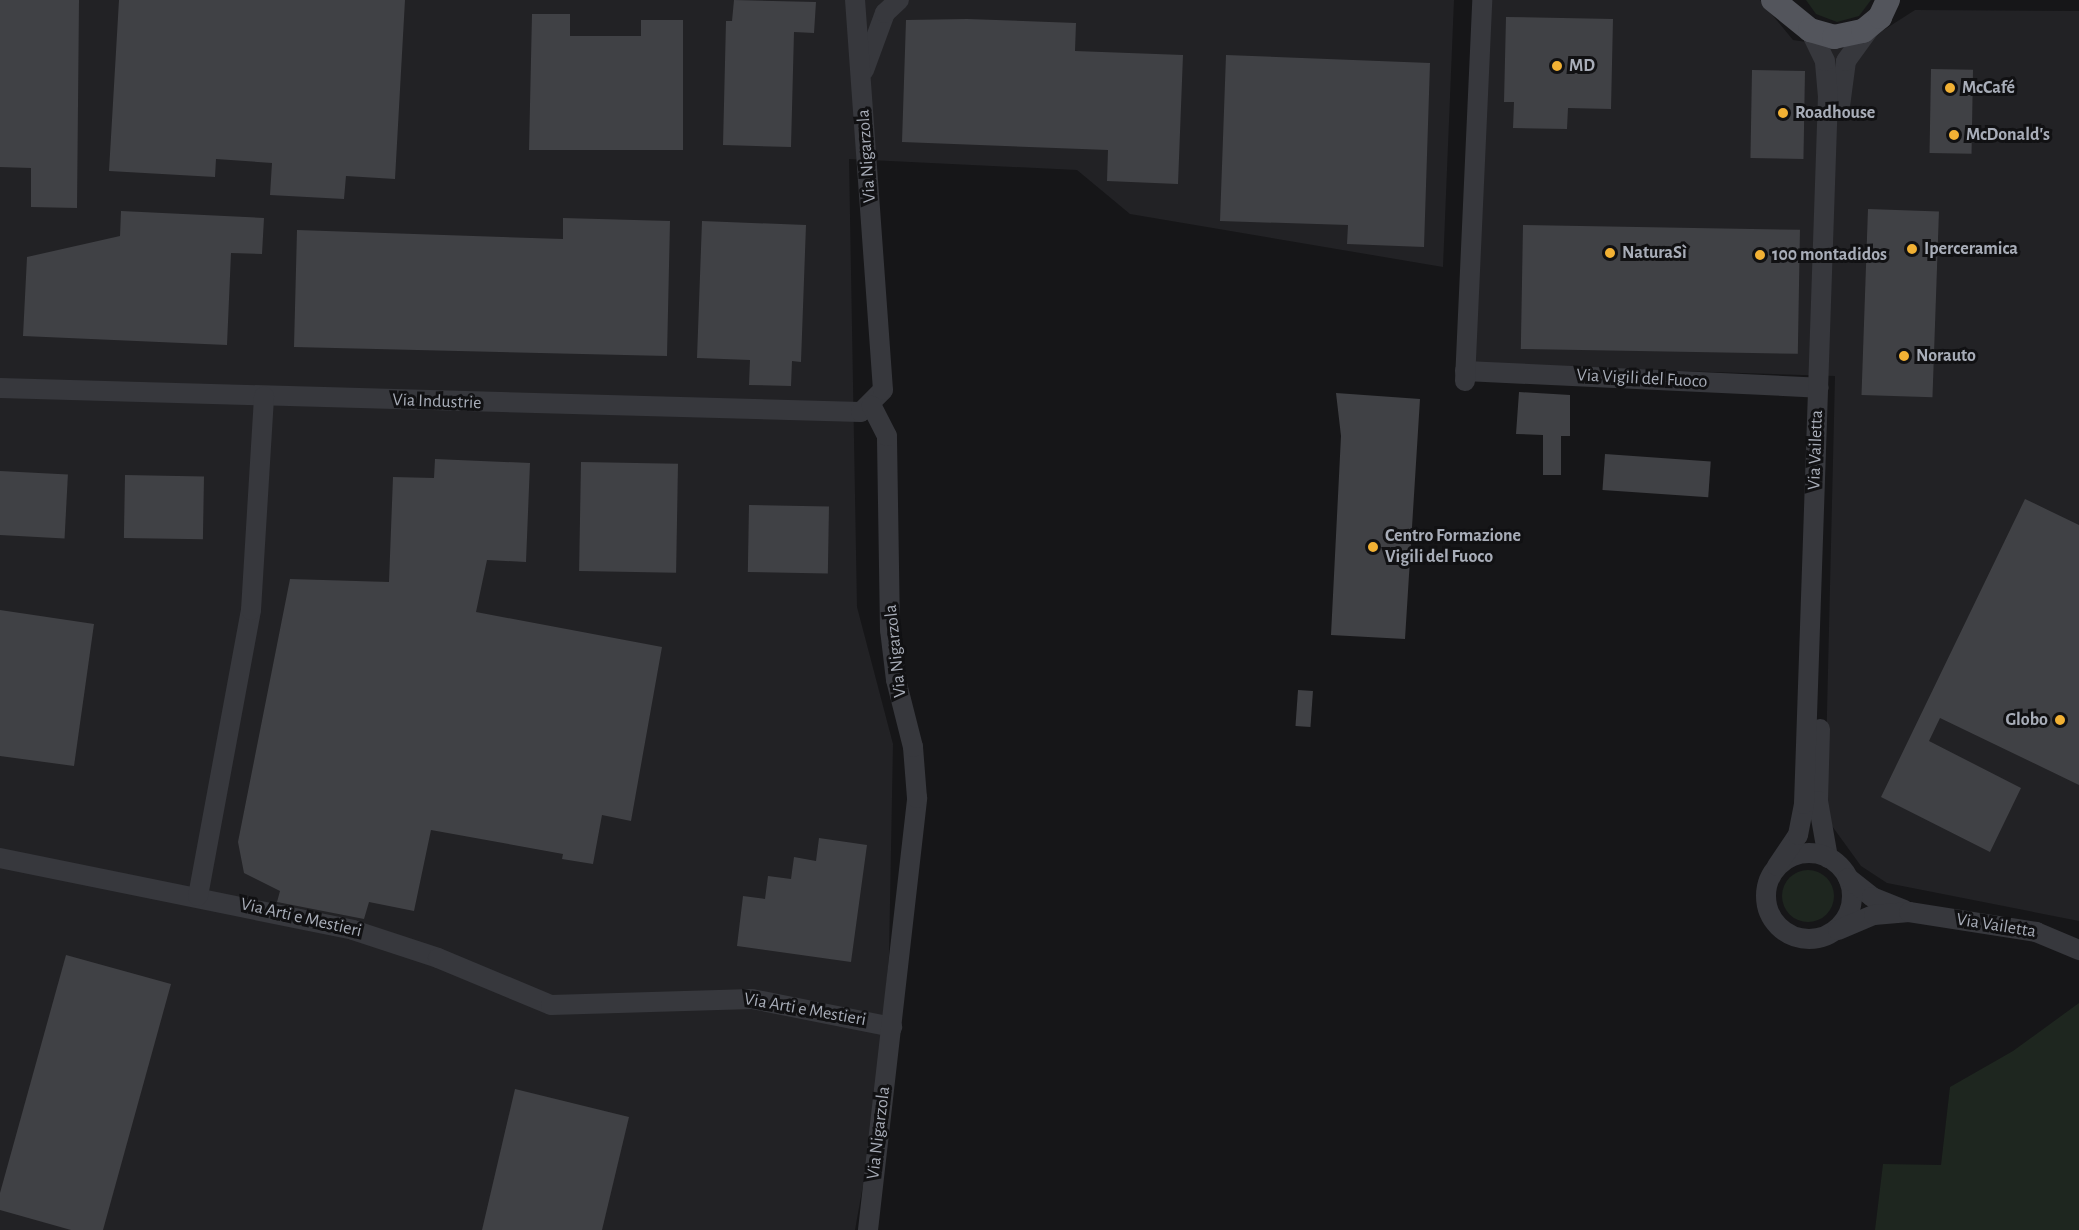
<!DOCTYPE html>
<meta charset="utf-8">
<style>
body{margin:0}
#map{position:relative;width:2079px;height:1230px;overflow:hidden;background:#161618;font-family:"Alegreya Sans",sans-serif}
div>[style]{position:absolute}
.built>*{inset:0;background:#222225}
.green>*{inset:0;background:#1e261f}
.round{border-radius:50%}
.building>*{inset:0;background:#404145;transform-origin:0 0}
.minor>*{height:20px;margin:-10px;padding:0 10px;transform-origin:10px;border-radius:10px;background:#37383d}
.minor>.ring{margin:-10px;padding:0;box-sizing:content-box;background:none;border:20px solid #37383d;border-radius:50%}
.major>*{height:24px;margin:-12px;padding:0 12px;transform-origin:12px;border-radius:12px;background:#53555c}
.dots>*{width:16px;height:16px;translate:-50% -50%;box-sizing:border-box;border:3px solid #111113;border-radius:50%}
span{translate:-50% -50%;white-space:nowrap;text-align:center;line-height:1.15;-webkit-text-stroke:6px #111113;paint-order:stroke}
.poi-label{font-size:18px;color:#a8adb8;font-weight:700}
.left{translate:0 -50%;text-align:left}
.right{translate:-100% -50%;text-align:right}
.street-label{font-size:18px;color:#a8adb8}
</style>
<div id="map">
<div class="built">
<div style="clip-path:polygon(0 0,1454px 0,1443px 267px,1130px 214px,1077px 170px,849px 159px,857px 607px,893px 744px,889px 956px,874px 1124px,855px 1230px,0 1230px)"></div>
<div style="clip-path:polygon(1488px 0,1760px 0,1793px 40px,1854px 49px,1915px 10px,2079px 11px,2079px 921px,1887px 883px,1861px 866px,1832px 826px,1825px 796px,1835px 376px,1470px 364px)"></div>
</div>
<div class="green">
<div style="clip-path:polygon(1806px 0,1871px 0,1859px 16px,1837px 22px,1816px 14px)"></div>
<div class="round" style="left:1782px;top:870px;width:52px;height:52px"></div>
<div style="clip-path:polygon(2079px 1003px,2079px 1230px,1875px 1230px,1883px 1164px,1941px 1165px,1950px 1087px,2013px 1051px)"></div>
</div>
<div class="building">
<div style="clip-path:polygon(0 0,79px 0,77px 208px,31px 207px,31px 168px,0 167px)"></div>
<div style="clip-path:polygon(119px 0,405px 0,395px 179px,346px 176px,344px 199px,270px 195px,272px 163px,216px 159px,215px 177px,109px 171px)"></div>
<div style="clip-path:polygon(734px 0,816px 2px,814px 33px,794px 32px,791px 147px,723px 145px,726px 21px,732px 21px)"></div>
<div style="clip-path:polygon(532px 14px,570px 14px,570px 36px,641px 36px,641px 20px,683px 20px,683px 150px,529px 150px)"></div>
<div style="clip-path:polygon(1506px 17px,1613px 19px,1611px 109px,1568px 108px,1567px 129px,1513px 128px,1514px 102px,1504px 102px)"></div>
<div style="clip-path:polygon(967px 19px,1076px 23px,1075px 51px,1183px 55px,1178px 184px,1107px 181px,1108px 150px,902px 142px,906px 20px)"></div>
<div style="clip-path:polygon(1226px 55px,1430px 63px,1424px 247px,1347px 244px,1348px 225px,1220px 221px)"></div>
<div style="left:1931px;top:69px;width:42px;height:84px;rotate:1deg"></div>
<div style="left:1752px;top:70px;width:53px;height:88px;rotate:1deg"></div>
<div style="left:1868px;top:209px;width:71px;height:186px;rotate:2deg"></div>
<div style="clip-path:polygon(121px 211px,264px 218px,262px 254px,231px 253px,227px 345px,23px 336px,27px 257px,120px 236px)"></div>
<div style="clip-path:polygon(563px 218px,670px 221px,667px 356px,294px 347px,297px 230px,563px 239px)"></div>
<div style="clip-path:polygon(702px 221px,806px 225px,801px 362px,792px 361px,791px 386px,749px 385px,750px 360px,697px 358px)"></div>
<div style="left:1523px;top:225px;width:277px;height:124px;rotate:1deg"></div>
<div style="clip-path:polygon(1519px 392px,1570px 395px,1570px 436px,1561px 436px,1561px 475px,1543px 475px,1543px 435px,1516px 434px)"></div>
<div style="clip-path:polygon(1336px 393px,1420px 399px,1405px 639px,1331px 635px,1341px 436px)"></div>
<div style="left:1605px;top:454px;width:106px;height:36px;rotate:4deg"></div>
<div style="clip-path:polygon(435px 459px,530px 463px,526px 562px,487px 560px,476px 612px,662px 647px,631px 821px,602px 815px,593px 864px,562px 859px,563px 854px,431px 830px,414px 911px,369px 902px,364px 919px,277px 902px,280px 891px,244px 873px,238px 842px,290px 579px,389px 582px,393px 477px,434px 478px)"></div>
<div style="left:581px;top:462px;width:97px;height:109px;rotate:1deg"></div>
<div style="left:0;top:471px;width:68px;height:64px;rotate:3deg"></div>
<div style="left:125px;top:475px;width:79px;height:63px;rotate:1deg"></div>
<div style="clip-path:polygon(2025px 499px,2079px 525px,2079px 785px,1940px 718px,1929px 741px,2021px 788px,1990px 852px,1881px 797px)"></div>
<div style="left:749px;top:505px;width:80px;height:67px;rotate:1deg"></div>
<div style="clip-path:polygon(0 610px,94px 624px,74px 766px,0 756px)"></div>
<div style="left:1298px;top:690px;width:15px;height:36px;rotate:4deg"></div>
<div style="clip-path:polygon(819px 838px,867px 845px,851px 962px,737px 946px,743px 896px,765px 899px,768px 876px,791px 879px,794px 857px,816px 861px)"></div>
<div style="clip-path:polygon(66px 955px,171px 984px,103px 1230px,71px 1230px,0 1210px,0 1193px)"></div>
<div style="clip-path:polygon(515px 1089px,629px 1117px,602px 1230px,482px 1230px)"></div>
</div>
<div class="minor">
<div style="left:864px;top:70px;width:61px;rotate:-69.8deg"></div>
<div style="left:885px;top:13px;width:19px;rotate:-43deg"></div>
<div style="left:1840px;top:106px;width:45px;rotate:-82.4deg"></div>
<div style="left:1846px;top:61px;width:44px;rotate:-54.2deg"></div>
<div style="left:1465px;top:371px;width:354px;rotate:2.7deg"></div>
<div style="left:1465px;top:381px;width:381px;rotate:-87.4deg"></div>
<div style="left:0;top:388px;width:861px;rotate:1.6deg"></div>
<div style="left:861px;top:412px;width:31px;rotate:-45deg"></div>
<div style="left:883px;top:390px;width:391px;rotate:-94.1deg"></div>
<div style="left:1820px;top:729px;width:72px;rotate:91.6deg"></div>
<div style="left:1818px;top:801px;width:58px;rotate:80deg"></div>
<div class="ring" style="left:1766px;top:853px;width:66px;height:66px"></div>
<div style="left:0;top:858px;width:360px;rotate:11.5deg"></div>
<div style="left:353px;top:930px;width:89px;rotate:18.2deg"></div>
<div style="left:438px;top:958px;width:122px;rotate:22.6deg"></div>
<div style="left:551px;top:1005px;width:201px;rotate:-1.7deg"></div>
<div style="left:752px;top:999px;width:143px;rotate:11.3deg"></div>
<div style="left:1777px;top:866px;width:37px;rotate:-56deg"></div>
<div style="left:1798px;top:835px;width:32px;rotate:-79deg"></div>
<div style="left:1804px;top:804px;width:707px;rotate:-88.06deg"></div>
<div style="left:1828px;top:97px;width:36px;rotate:-95deg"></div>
<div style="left:1825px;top:61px;width:34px;rotate:-116deg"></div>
<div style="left:1848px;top:878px;width:31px;rotate:38deg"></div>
<div style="left:1872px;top:897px;width:35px;rotate:22deg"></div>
<div style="left:198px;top:896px;width:291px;rotate:-79.5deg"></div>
<div style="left:251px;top:610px;width:214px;rotate:-86.5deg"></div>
<div style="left:1838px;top:930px;width:39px;rotate:-23deg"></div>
<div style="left:1874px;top:915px;width:35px;rotate:-5deg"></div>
<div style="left:1909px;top:912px;width:129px;rotate:8.9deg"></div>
<div style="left:2036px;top:932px;width:47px;rotate:22.7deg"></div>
<div style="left:868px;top:1230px;width:435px;rotate:-83.5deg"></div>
<div style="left:917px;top:798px;width:51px;rotate:-94.5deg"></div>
<div style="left:913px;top:747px;width:69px;rotate:-104.2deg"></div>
<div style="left:896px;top:680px;width:50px;rotate:-96.8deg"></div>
<div style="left:890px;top:630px;width:194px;rotate:-90.9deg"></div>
<div style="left:887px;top:436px;width:34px;rotate:-117deg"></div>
</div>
<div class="major">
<div style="left:1773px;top:0;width:48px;rotate:39deg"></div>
<div style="left:1810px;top:30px;width:25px;rotate:16deg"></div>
<div style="left:1834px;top:37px;width:30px;rotate:-12deg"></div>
<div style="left:1863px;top:31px;width:22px;rotate:-39deg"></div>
<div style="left:1880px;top:17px;width:19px;rotate:-65deg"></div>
</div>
<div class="dots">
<div style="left:1557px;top:66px;background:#f2b134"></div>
<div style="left:1950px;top:88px;background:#f2b134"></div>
<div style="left:1783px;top:113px;background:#f2b134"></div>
<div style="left:1954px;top:135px;background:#f2b134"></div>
<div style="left:1912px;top:249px;background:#f2b134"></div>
<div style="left:1610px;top:253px;background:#f2b134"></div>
<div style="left:1760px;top:255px;background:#f2b134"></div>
<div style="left:1904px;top:356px;background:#f2b134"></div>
<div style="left:1373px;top:547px;background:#f2b134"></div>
<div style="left:2060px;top:720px;background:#f2b134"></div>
</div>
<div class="poi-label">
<span class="left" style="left:1569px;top:66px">MD</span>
<span class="left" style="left:1962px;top:88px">McCafé</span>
<span class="left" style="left:1795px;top:113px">Roadhouse</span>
<span class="left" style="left:1966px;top:135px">McDonald's</span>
<span class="left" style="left:1924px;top:249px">Iperceramica</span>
<span class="left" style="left:1622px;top:253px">NaturaSì</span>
<span class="left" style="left:1772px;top:255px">100 montadidos</span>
<span class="left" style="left:1916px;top:356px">Norauto</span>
<span class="left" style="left:1385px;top:547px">Centro Formazione<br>Vigili del Fuoco</span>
<span class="right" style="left:2048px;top:720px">Globo</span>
</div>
<div class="street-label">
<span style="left:867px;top:156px;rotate:-94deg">Via Nigarzola</span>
<span style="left:1642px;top:379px;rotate:3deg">Via Vigili del Fuoco</span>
<span style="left:437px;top:402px;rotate:2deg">Via Industrie</span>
<span style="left:1816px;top:450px;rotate:-88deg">Via Vailetta</span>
<span style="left:896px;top:651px;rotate:-96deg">Via Nigarzola</span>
<span style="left:301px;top:918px;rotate:13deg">Via Arti e Mestieri</span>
<span style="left:1996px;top:926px;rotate:9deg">Via Vailetta</span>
<span style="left:805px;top:1010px;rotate:10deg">Via Arti e Mestieri</span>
<span style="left:879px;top:1133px;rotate:-83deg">Via Nigarzola</span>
</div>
</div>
